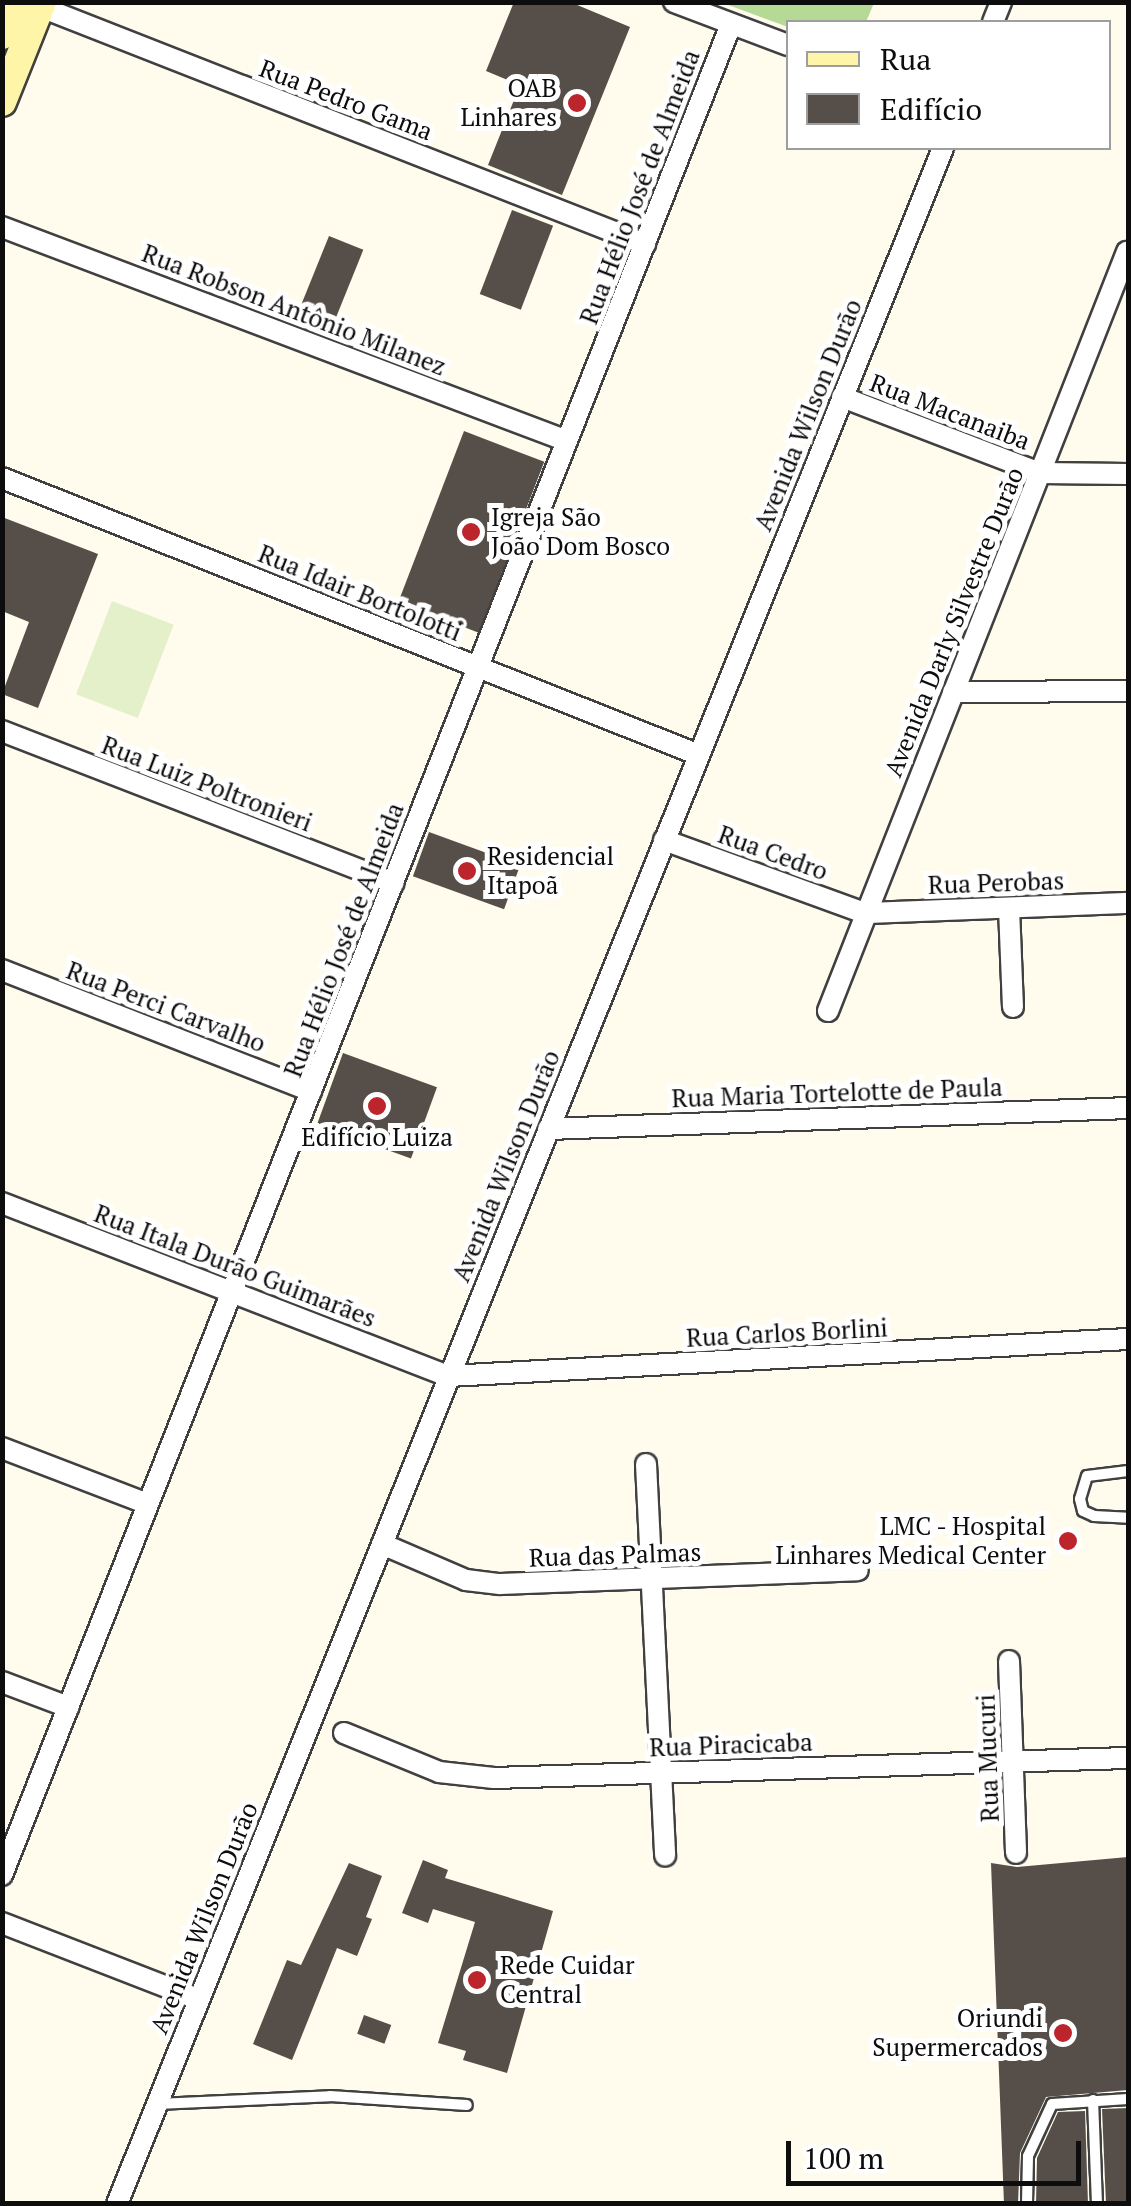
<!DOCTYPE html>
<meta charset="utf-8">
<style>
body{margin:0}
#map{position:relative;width:1131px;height:2206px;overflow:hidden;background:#fffbed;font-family:"PT Serif",serif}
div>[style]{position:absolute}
.forest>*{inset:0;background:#b5da96}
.pitch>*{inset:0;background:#e3f0c9;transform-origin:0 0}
.building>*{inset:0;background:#564e49;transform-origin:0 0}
.roads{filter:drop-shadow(2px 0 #404040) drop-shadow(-2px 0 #404040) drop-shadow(0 2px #404040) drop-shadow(0 -2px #404040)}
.service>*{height:10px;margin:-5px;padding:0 5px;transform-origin:5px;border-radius:5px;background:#fff}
.minor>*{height:20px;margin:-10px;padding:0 10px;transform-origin:10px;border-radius:10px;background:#fff}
.secondary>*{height:28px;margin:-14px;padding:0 14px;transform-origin:14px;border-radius:14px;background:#fff5a8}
.dots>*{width:28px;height:28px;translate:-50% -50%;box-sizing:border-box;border:5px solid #fff;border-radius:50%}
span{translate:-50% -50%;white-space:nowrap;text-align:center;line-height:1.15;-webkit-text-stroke:10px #fff;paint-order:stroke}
.poi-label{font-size:25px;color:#0d0d0d}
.right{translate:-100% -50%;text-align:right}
.left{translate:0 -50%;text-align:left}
.street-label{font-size:25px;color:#0d0d0d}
.frame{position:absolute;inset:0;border:5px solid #0d0d0d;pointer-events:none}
.legend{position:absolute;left:786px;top:20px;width:325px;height:130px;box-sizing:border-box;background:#fff;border:2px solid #9e9e9e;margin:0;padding:12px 18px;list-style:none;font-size:30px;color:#0d0d0d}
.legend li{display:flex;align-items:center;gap:20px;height:50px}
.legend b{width:50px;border:2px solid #9e9e9e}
.scale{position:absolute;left:786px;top:2141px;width:295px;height:45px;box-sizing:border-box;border:5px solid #0d0d0d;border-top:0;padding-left:12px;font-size:30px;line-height:35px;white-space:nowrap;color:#0d0d0d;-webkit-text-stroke:8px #fff;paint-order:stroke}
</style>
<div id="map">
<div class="forest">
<div style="clip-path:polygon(723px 3px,874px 2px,874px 3px,866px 22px,788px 27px)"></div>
</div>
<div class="pitch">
<div style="left:112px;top:601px;width:66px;height:100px;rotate:21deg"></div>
</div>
<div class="building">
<div style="clip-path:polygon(514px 2px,570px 2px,630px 27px,562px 195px,488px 165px,520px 85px,486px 71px)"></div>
<div style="left:512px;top:210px;width:44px;height:90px;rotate:21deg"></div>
<div style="left:329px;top:236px;width:37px;height:88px;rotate:22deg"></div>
<div style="left:464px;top:431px;width:86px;height:183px;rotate:21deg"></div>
<div style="clip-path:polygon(2px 517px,98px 554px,38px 708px,2px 694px,29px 622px,2px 611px)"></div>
<div style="left:429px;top:832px;width:97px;height:47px;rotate:20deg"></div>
<div style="left:343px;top:1053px;width:100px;height:76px;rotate:20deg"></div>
<div style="clip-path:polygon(1128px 1857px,1128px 2090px,1046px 2097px,1020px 2153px,1018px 2204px,1004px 2204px,991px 1863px,1017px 1867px)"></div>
<div style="clip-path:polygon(423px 1860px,448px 1870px,445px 1878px,553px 1911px,507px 2073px,463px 2060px,466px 2051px,438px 2043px,475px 1922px,433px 1909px,428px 1923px,402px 1913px)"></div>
<div style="clip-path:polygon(349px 1863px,382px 1876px,366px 1917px,372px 1919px,357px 1956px,337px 1948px,292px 2060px,253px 2044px,287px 1960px,301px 1965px)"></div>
<div style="left:364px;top:2015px;width:29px;height:20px;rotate:20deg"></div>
<div style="clip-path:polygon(1128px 2108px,1128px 2204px,1106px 2204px,1102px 2109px)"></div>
<div style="clip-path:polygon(1085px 2111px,1088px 2204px,1036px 2204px,1037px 2158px,1058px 2112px)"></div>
</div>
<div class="roads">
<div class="service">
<div style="left:1128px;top:1471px;width:41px;rotate:173deg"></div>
<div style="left:1087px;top:1476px;width:24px;rotate:107deg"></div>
<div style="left:1080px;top:1499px;width:12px;rotate:76deg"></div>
<div style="left:1083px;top:1511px;width:12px;rotate:24deg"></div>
<div style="left:1094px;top:1516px;width:34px;rotate:3deg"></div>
<div style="left:1093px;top:2100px;width:104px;rotate:87.8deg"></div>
<div style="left:157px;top:2104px;width:173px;rotate:-2.6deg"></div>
<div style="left:330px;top:2096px;width:137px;rotate:3.8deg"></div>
<div style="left:1027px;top:2204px;width:48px;rotate:-88.8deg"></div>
<div style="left:1028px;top:2156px;width:57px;rotate:-65.2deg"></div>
<div style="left:1052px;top:2104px;width:76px;rotate:-3.8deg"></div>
</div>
<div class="minor">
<div style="left:28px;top:2px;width:663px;rotate:21.42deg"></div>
<div style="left:674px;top:2px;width:122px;rotate:20.7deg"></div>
<div style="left:993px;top:22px;width:22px;rotate:-68deg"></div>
<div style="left:2px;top:227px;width:604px;rotate:20.74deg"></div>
<div style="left:842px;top:397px;width:212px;rotate:21deg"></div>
<div style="left:1040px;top:473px;width:88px;rotate:0.7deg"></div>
<div style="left:2px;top:478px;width:750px;rotate:21.67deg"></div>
<div style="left:953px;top:692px;width:175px;rotate:-0.3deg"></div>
<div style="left:2px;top:731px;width:420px;rotate:21.2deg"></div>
<div style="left:664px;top:840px;width:214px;rotate:20deg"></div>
<div style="left:865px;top:913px;width:263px;rotate:-2.2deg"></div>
<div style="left:1009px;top:908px;width:99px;rotate:87.7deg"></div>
<div style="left:2px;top:970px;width:332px;rotate:21.4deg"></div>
<div style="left:828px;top:1011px;width:816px;rotate:-68.5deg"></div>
<div style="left:548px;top:1129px;width:580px;rotate:-2.07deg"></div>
<div style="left:2px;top:1203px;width:479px;rotate:21.2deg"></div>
<div style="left:449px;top:1376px;width:680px;rotate:-3.12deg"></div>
<div style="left:2px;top:1448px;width:156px;rotate:21deg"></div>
<div style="left:646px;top:1464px;width:392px;rotate:87.2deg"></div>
<div style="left:382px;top:1544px;width:91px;rotate:23.2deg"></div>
<div style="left:466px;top:1580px;width:34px;rotate:7deg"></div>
<div style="left:500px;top:1584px;width:358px;rotate:-2.2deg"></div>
<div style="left:1009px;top:1661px;width:192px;rotate:87.9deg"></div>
<div style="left:2px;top:1682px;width:71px;rotate:20.7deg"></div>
<div style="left:344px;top:1733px;width:103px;rotate:22.3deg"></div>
<div style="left:439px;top:1772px;width:55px;rotate:6.2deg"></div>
<div style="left:494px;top:1778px;width:634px;rotate:-1.81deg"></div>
<div style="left:2px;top:1875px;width:1989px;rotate:-68.5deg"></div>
<div style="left:2px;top:1923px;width:210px;rotate:21.2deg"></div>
<div style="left:117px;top:2204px;width:2216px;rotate:-68.11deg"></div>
</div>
<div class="secondary">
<div style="left:2px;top:35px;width:35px;rotate:-68deg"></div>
<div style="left:2px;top:102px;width:108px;rotate:-68.2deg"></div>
</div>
</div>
<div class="dots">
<div style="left:577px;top:103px;background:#bd252d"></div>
<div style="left:471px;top:532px;background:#bd252d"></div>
<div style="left:467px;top:871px;background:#bd252d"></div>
<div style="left:377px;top:1106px;background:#bd252d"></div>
<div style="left:1068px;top:1541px;background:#bd252d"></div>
<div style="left:477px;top:1980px;background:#bd252d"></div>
<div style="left:1063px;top:2033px;background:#bd252d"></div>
</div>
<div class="poi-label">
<span class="right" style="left:557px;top:103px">OAB<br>Linhares</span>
<span class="left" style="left:491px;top:532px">Igreja São<br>João Dom Bosco</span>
<span class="left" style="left:487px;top:871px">Residencial<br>Itapoã</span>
<span style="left:377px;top:1137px">Edifício Luiza</span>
<span class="right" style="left:1046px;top:1541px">LMC - Hospital<br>Linhares Medical Center</span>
<span class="left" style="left:500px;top:1980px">Rede Cuidar<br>Central</span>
<span class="right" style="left:1043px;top:2033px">Oriundi<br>Supermercados</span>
</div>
<div class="street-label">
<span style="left:346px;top:100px;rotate:21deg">Rua Pedro Gama</span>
<span style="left:640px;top:187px;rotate:-69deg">Rua Hélio José de Almeida</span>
<span style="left:294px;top:310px;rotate:21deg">Rua Robson Antônio Milanez</span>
<span style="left:950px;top:412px;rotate:21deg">Rua Macanaiba</span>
<span style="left:808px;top:415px;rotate:-68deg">Avenida Wilson Durão</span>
<span style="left:360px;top:593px;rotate:22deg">Rua Idair Bortolotti</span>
<span style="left:954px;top:622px;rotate:-68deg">Avenida Darly Silvestre Durão</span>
<span style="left:207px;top:784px;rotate:21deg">Rua Luiz Poltronieri</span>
<span style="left:773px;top:853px;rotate:20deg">Rua Cedro</span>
<span style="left:996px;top:883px;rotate:-2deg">Rua Perobas</span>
<span style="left:344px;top:940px;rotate:-69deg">Rua Hélio José de Almeida</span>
<span style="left:166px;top:1007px;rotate:21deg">Rua Perci Carvalho</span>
<span style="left:837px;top:1093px;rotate:-2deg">Rua Maria Tortelotte de Paula</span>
<span style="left:506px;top:1166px;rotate:-68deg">Avenida Wilson Durão</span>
<span style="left:235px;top:1266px;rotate:21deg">Rua Itala Durão Guimarães</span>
<span style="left:787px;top:1333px;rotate:-3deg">Rua Carlos Borlini</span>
<span style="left:615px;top:1555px;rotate:-2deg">Rua das Palmas</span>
<span style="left:731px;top:1745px;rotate:-2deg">Rua Piracicaba</span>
<span style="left:988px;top:1758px;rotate:-92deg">Rua Mucuri</span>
<span style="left:204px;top:1918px;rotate:-68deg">Avenida Wilson Durão</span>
</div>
<div class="frame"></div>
<ul class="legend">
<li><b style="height:12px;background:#fff5a8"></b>Rua</li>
<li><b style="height:28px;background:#564e49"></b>Edifício</li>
</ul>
<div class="scale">100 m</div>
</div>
